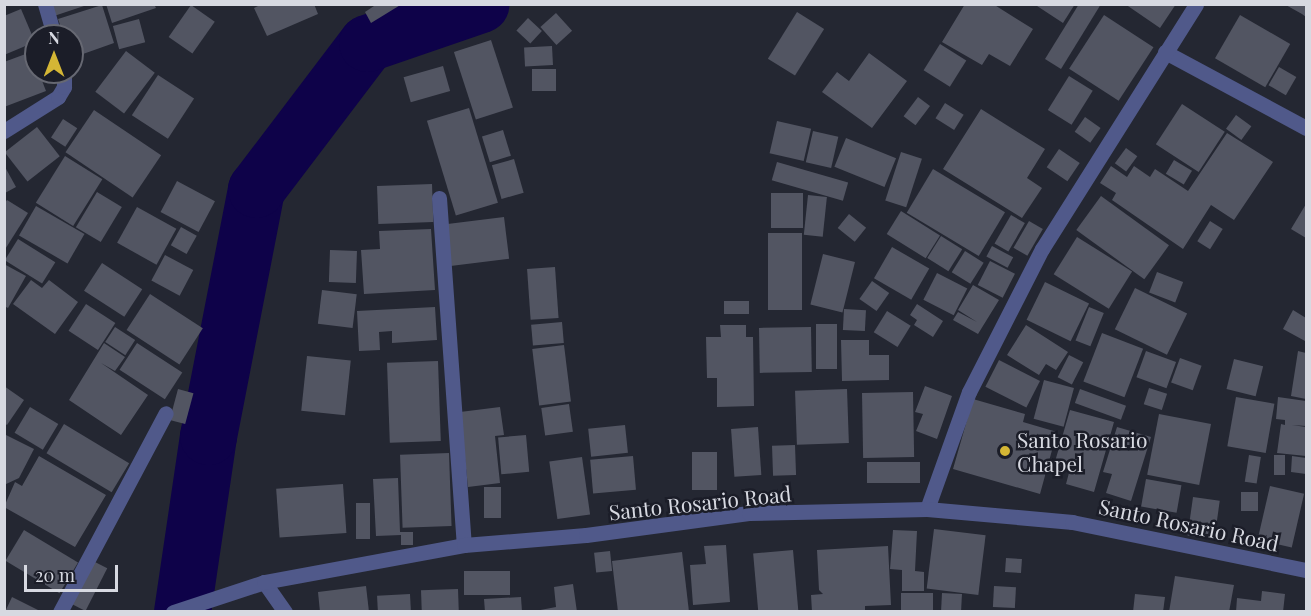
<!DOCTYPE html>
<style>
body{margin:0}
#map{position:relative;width:1311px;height:616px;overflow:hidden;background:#242732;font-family:"Playfair Display",serif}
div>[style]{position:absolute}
.river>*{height:57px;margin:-28.5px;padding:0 28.5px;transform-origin:28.5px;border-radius:28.5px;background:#0e0249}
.building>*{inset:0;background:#525562;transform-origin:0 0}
.service>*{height:15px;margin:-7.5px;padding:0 7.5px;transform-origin:7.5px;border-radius:7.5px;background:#50598a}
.minor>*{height:15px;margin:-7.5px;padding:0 7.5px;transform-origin:7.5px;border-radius:7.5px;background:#50598a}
.tertiary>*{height:15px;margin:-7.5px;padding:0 7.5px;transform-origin:7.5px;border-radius:7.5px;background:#50598a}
.dots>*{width:16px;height:16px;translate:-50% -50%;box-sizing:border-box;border:3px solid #1b1d28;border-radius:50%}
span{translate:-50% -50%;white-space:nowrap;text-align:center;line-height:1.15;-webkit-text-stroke:5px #1b1d28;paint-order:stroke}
.poi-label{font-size:21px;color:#d7d9e1}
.left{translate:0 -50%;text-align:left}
.street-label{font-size:21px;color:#d7d9e1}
.frame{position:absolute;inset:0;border:6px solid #d7d9e1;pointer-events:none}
.north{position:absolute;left:24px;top:24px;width:60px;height:60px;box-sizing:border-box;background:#1b1d28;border:2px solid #666872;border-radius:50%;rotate:0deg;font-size:16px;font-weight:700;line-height:24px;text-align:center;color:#d7d9e1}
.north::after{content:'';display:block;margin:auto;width:21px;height:27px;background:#d4b635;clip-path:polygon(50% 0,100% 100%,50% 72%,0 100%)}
.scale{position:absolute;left:24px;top:565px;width:94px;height:27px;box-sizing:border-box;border:3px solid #d7d9e1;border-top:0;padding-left:8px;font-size:18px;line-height:21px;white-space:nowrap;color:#d7d9e1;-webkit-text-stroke:4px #1b1d28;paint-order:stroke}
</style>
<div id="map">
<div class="river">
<div style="left:182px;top:612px;width:178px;rotate:-81.6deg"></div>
<div style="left:208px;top:436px;width:252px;rotate:-79deg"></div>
<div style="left:256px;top:189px;width:183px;rotate:-52.8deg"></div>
<div style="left:367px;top:43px;width:120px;rotate:-19deg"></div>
</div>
<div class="building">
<div style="clip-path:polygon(47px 4px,87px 4px,87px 5px,51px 17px)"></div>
<div style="clip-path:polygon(106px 4px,154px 4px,156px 8px,112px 23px)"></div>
<div style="clip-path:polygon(262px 4px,314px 4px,318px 14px,267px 36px,254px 8px)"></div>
<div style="clip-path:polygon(377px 4px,402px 4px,371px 23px,365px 12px)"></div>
<div style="clip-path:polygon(965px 4px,993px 4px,1033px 29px,1010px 66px,989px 54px,982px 65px,942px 42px)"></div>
<div style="clip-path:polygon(1034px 4px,1075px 4px,1063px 23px)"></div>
<div style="clip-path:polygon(1079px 4px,1101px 4px,1061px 69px,1045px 59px)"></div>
<div style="clip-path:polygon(1125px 4px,1176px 4px,1160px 28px)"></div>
<div style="clip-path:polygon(1284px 4px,1306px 4px,1306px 17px,1302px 14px)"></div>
<div style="clip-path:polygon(102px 5px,114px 43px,83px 54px,76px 34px,64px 36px,58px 19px)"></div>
<div style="left:191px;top:5px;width:29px;height:39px;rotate:35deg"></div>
<div style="clip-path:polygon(21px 9px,35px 42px,4px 55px,4px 16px)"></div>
<div style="left:797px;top:12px;width:32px;height:55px;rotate:32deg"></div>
<div style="left:556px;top:13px;width:24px;height:21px;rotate:48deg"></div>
<div style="left:1104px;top:15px;width:59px;height:64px;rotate:33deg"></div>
<div style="left:1240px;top:15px;width:58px;height:50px;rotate:30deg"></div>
<div style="left:528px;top:18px;width:19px;height:17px;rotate:43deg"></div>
<div style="left:139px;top:19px;width:24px;height:27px;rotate:75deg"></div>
<div style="left:491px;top:40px;width:71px;height:39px;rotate:72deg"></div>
<div style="left:940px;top:44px;width:31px;height:31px;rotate:32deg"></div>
<div style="left:552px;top:46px;width:19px;height:28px;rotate:87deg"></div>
<div style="left:126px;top:51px;width:36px;height:51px;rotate:37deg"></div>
<div style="clip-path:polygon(31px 52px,46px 91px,4px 107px,4px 62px)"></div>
<div style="clip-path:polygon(869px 53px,907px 81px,872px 128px,822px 92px,837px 72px,849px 81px)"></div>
<div style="left:443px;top:66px;width:26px;height:41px;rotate:74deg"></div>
<div style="left:1279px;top:67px;width:20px;height:21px;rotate:30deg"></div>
<div style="left:532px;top:69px;width:24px;height:22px"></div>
<div style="left:158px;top:75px;width:43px;height:48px;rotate:33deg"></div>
<div style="left:1069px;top:76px;width:28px;height:40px;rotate:32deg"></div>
<div style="left:918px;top:97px;width:15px;height:24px;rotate:37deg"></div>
<div style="left:945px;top:103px;width:22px;height:18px;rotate:32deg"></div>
<div style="left:1182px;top:104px;width:51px;height:48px;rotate:33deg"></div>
<div style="left:469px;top:108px;width:99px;height:44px;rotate:73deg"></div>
<div style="clip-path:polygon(981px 109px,1045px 149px,1027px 178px,1042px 188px,1022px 218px,943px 169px)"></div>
<div style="left:94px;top:110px;width:81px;height:51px;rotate:34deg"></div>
<div style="left:1236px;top:115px;width:19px;height:17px;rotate:36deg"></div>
<div style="left:1085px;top:117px;width:19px;height:18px;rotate:35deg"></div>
<div style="left:63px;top:119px;width:17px;height:22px;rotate:33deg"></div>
<div style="left:777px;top:121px;width:35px;height:33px;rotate:13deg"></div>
<div style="left:37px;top:127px;width:37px;height:41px;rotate:52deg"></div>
<div style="left:503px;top:130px;width:27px;height:22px;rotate:73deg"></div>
<div style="left:813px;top:131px;width:26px;height:32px;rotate:13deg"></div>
<div style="clip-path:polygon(1227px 133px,1273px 162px,1234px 220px,1211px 205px,1183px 249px,1112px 200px,1116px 193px,1100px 183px,1111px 166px,1127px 177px,1134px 166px,1150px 177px,1155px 169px,1188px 191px)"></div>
<div style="left:846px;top:138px;width:54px;height:31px;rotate:22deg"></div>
<div style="left:1126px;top:148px;width:14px;height:19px;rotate:36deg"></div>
<div style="left:1059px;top:149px;width:25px;height:22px;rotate:34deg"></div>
<div style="left:901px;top:152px;width:22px;height:51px;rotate:18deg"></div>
<div style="left:65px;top:156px;width:44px;height:55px;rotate:32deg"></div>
<div style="left:514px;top:159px;width:35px;height:23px;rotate:74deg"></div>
<div style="left:1174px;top:160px;width:21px;height:16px;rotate:31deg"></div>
<div style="left:777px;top:162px;width:74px;height:19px;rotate:16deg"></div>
<div style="clip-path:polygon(5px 167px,16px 187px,5px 193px)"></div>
<div style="left:933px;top:169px;width:84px;height:51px;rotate:31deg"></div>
<div style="left:177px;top:181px;width:43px;height:35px;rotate:28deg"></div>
<div style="left:432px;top:184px;width:38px;height:55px;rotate:88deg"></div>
<div style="left:97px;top:192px;width:29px;height:41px;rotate:31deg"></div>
<div style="left:771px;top:193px;width:32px;height:35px"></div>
<div style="left:808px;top:195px;width:19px;height:40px;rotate:6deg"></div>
<div style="left:1101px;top:196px;width:84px;height:42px;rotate:36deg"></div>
<div style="clip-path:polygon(7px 200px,28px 213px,4px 251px,4px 204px)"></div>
<div style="clip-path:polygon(1306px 204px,1306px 238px,1291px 229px)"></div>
<div style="left:36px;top:206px;width:56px;height:34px;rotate:30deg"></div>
<div style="left:137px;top:207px;width:45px;height:41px;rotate:29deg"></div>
<div style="left:901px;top:211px;width:46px;height:27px;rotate:32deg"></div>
<div style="left:849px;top:214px;width:22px;height:18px;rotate:39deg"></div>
<div style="left:1011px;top:215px;width:16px;height:33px;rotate:30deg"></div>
<div style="left:504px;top:217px;width:42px;height:59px;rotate:83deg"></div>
<div style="left:1029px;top:221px;width:16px;height:31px;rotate:30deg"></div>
<div style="left:1210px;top:221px;width:15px;height:24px;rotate:32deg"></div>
<div style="left:181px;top:227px;width:18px;height:21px;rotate:29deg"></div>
<div style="clip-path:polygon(431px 229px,435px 290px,364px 294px,361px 250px,380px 249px,379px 231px)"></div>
<div style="left:768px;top:233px;width:34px;height:77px"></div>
<div style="left:941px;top:236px;width:25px;height:26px;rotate:32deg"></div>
<div style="left:1077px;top:237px;width:65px;height:44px;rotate:32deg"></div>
<div style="left:18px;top:239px;width:44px;height:25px;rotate:32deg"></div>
<div style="left:992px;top:246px;width:24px;height:12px;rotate:28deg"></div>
<div style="left:892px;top:247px;width:43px;height:36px;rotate:30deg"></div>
<div style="left:330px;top:250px;width:27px;height:32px;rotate:2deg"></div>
<div style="left:965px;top:251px;width:22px;height:25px;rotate:32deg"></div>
<div style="left:823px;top:254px;width:33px;height:52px;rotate:14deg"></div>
<div style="left:165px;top:255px;width:32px;height:29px;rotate:28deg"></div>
<div style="left:990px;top:261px;width:28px;height:27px;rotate:27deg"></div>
<div style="left:102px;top:263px;width:48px;height:33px;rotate:33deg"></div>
<div style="clip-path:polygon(4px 264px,26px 276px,8px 308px,4px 306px)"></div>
<div style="left:555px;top:267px;width:51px;height:28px;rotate:86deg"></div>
<div style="left:1157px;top:272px;width:28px;height:22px;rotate:21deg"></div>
<div style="left:937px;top:273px;width:34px;height:30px;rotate:27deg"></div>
<div style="clip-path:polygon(31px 280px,42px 288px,49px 280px,78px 302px,55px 334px,13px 304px)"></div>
<div style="left:872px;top:281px;width:21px;height:22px;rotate:35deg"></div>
<div style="left:1045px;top:282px;width:49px;height:42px;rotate:26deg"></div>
<div style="clip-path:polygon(973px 285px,999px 300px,978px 334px,953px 320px,958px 312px,977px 322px,958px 310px)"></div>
<div style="left:1135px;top:288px;width:58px;height:46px;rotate:26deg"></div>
<div style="left:322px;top:290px;width:35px;height:34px;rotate:7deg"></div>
<div style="left:150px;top:294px;width:63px;height:43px;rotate:33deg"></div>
<div style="left:724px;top:301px;width:25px;height:13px"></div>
<div style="left:86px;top:304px;width:35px;height:32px;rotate:33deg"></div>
<div style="clip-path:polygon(917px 304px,943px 321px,933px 337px,914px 325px,917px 320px,910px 315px)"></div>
<div style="clip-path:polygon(435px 307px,437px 340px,392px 343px,392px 331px,379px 332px,380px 350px,359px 351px,357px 311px)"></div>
<div style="left:1089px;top:307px;width:16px;height:36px;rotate:22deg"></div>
<div style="left:844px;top:309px;width:22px;height:21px;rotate:3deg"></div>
<div style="clip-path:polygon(1293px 310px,1306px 318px,1305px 341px,1283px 329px)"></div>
<div style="left:887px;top:311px;width:28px;height:25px;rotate:32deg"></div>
<div style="left:562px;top:322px;width:21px;height:31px;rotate:85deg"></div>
<div style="left:837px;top:324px;width:45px;height:21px;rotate:90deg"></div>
<div style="clip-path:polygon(720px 325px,746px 325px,746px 337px,753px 337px,754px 406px,717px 407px,717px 378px,707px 378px,706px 337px,721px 337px)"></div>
<div style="clip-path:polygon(1026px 325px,1068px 352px,1056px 370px,1046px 364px,1039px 375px,1007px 355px)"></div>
<div style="left:115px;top:327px;width:24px;height:18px;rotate:33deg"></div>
<div style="left:811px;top:327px;width:45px;height:52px;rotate:89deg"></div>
<div style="left:1102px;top:333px;width:44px;height:52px;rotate:21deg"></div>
<div style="clip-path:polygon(841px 340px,869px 340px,869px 355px,889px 355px,889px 380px,842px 381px)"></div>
<div style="clip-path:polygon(104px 343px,125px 357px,115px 371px,101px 363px,148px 395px,121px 435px,69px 400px)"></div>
<div style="left:137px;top:343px;width:54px;height:32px;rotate:33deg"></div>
<div style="left:564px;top:345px;width:57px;height:32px;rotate:83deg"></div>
<div style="left:1146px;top:351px;width:32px;height:28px;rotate:20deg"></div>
<div style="clip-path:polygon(1298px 351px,1306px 353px,1306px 399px,1291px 396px)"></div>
<div style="left:1069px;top:355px;width:16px;height:25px;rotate:27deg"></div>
<div style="left:307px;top:356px;width:44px;height:55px;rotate:6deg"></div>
<div style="left:1180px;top:358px;width:23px;height:26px;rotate:20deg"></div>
<div style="left:1234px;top:359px;width:30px;height:31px;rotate:14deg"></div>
<div style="left:999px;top:360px;width:46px;height:30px;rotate:27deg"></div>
<div style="left:438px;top:361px;width:80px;height:51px;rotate:88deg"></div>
<div style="left:1044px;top:380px;width:31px;height:40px;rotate:15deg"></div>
<div style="clip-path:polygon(4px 386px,24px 400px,7px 425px,4px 423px)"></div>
<div style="clip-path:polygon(925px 386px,952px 396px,937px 439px,916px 431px,923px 414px,915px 412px)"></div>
<div style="left:1149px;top:388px;width:19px;height:17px;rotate:18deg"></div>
<div style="left:178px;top:389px;width:16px;height:32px;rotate:15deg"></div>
<div style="left:847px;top:389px;width:54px;height:52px;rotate:88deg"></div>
<div style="left:1080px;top:389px;width:49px;height:15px;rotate:20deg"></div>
<div style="left:913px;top:392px;width:65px;height:51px;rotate:89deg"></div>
<div style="left:1236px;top:397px;width:39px;height:50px;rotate:10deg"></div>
<div style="clip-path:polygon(1278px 397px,1306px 401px,1306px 426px,1292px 425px,1306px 427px,1306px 456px,1277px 453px,1281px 424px,1285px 425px,1285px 420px,1276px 419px)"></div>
<div style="clip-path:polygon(973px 399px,1025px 414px,1023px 422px,1057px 432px,1040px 494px,953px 469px)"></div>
<div style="left:569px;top:404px;width:28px;height:28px;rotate:82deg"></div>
<div style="left:30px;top:407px;width:33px;height:30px;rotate:31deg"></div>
<div style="clip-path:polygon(500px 407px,504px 435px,495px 436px,500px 483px,468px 487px,460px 412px)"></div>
<div style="clip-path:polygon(1070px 410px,1114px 422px,1094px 492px,1066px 484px,1070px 469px,1054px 465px)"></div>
<div style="left:1159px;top:414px;width:53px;height:62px;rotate:11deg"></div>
<div style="left:64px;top:424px;width:76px;height:34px;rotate:31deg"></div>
<div style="left:625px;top:425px;width:28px;height:37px;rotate:84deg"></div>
<div style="left:758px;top:427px;width:48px;height:27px;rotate:86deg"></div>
<div style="clip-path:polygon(1117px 427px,1151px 437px,1131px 501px,1106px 493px,1112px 474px,1103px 472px)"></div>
<div style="clip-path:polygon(4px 434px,34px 449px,19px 478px,4px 485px)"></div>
<div style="left:526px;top:435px;width:37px;height:28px;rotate:85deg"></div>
<div style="left:795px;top:445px;width:30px;height:23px;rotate:88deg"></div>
<div style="left:692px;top:452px;width:25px;height:38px"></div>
<div style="left:449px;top:453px;width:73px;height:49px;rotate:88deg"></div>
<div style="left:1249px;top:455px;width:12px;height:27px;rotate:9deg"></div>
<div style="left:1274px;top:455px;width:11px;height:20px"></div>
<div style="clip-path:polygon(39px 456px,106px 495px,75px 547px,4px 507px,15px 482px,22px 486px)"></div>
<div style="left:633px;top:456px;width:34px;height:43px;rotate:85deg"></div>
<div style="clip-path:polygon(1292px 456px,1306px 458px,1306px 474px,1291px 472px)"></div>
<div style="left:582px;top:457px;width:58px;height:33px;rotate:82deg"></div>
<div style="left:867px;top:462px;width:53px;height:21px"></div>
<div style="clip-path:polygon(398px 478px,400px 532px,413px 532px,413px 545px,401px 545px,401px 535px,376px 536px,373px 479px)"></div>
<div style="left:1146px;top:479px;width:36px;height:28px;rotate:10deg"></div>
<div style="left:343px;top:484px;width:49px;height:67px;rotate:86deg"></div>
<div style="left:1270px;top:486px;width:35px;height:55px;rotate:13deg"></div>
<div style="left:484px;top:487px;width:17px;height:31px"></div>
<div style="left:1241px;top:492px;width:17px;height:19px"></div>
<div style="left:1193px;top:497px;width:27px;height:39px;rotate:8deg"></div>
<div style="left:356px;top:503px;width:14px;height:36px"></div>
<div style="left:934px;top:529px;width:52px;height:60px;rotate:7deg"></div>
<div style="left:24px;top:530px;width:63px;height:36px;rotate:31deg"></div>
<div style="clip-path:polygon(893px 530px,917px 531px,915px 571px,924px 572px,924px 591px,902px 591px,902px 570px,890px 569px)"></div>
<div style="clip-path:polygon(726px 545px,730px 602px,693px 605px,690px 565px,706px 564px,704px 546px)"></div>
<div style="clip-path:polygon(888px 546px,891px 605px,865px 606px,865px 612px,812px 612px,811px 595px,823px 594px,819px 590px,817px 550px)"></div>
<div style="left:793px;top:550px;width:62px;height:40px;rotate:85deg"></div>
<div style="left:610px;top:551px;width:20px;height:16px;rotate:84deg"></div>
<div style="clip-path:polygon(682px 552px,689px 612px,618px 612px,612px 561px)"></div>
<div style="left:1006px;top:558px;width:16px;height:14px;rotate:4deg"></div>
<div style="left:93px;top:561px;width:16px;height:48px;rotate:27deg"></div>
<div style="left:510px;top:571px;width:24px;height:46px;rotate:90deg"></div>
<div style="clip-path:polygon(1175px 576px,1234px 585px,1229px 612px,1169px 612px)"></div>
<div style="clip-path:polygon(573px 584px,577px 612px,530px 612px,556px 607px,554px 587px)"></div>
<div style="clip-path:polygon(366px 586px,369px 612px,320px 612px,318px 592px)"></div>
<div style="left:994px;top:586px;width:22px;height:21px;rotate:3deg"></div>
<div style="left:458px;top:589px;width:23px;height:37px;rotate:88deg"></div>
<div style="clip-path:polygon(1262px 591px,1285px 594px,1283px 612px,1236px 612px,1237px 598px,1261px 601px)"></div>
<div style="left:901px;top:593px;width:32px;height:19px"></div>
<div style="left:942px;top:593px;width:20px;height:19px;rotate:3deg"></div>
<div style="left:410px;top:594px;width:18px;height:33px;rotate:87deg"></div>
<div style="clip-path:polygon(1135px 594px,1165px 597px,1163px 612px,1133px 612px)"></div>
<div style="clip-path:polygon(12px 597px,42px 612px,5px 612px)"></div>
<div style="clip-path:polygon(521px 597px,522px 612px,485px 612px,484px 599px)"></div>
</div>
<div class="service">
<div style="left:264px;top:582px;width:37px;rotate:55deg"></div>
</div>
<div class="minor">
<div style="left:45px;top:4px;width:33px;rotate:74deg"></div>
<div style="left:1165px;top:52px;width:160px;rotate:28.3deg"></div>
<div style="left:4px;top:131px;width:64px;rotate:-32.2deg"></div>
<div style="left:58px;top:97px;width:12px;rotate:-59deg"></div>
<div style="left:64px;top:87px;width:15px;rotate:-90deg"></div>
<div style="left:439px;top:198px;width:348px;rotate:85.9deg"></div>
<div style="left:927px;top:509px;width:124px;rotate:-70.3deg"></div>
<div style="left:969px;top:392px;width:161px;rotate:-63deg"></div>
<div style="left:1042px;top:249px;width:289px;rotate:-57.8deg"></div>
<div style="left:60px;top:612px;width:225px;rotate:-62deg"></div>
</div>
<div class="tertiary">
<div style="left:173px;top:612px;width:96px;rotate:-18.2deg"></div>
<div style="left:264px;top:582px;width:203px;rotate:-10.5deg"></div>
<div style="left:464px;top:545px;width:122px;rotate:-4.7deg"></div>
<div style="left:586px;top:535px;width:164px;rotate:-7.7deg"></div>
<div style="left:749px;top:513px;width:178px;rotate:-1.3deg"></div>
<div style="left:927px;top:509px;width:146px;rotate:5.1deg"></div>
<div style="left:1072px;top:522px;width:239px;rotate:11.6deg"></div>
</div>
<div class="dots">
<div style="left:1005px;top:451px;background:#d4b635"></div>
</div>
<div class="poi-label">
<span class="left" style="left:1017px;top:451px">Santo Rosario<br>Chapel</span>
</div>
<div class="street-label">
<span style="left:700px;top:502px;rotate:-6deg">Santo Rosario Road</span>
<span style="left:1189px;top:524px;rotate:12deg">Santo Rosario Road</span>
</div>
<div class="frame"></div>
<div class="north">N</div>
<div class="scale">20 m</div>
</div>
